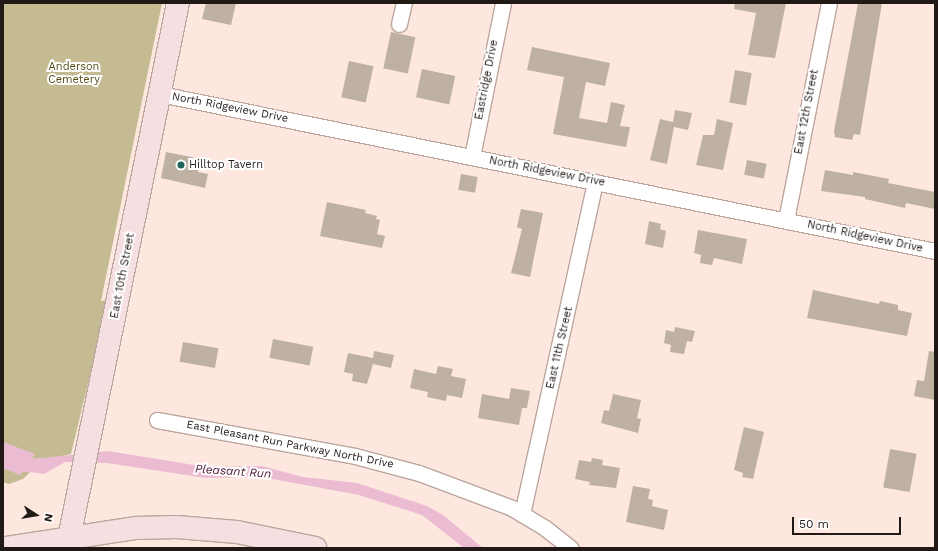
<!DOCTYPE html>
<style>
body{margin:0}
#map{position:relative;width:938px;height:551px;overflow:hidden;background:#fde7de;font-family:"Work Sans",sans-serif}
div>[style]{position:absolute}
.green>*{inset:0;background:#c4bb92}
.water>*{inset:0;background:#ebbcd1}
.building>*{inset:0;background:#bfb1a1;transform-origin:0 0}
.roads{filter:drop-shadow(1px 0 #bba69d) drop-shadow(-1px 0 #bba69d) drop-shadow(0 1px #bba69d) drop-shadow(0 -1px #bba69d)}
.street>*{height:15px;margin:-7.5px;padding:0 7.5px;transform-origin:7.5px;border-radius:7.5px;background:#fff}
.secondary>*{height:22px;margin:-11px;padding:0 11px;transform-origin:11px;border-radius:11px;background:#f5dfe0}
.dots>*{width:11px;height:11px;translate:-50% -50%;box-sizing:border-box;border:2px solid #fff;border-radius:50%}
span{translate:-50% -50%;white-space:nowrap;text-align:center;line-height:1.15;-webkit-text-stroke:4px #fff;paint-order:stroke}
.park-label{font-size:11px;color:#564b17}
.street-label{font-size:11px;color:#211916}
.poi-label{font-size:11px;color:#211916}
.left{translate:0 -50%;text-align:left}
.water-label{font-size:12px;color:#4c1634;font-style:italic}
.frame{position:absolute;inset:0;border:4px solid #211916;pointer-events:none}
.north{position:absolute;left:16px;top:495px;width:40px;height:40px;-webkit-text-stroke:3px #fff;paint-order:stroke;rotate:102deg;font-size:11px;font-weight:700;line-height:16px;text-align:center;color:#211916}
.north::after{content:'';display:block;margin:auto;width:14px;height:18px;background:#211916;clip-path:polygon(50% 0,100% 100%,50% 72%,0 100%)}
.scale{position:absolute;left:792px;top:517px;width:109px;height:18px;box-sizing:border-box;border:2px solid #211916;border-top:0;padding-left:5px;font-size:12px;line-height:14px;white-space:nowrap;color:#211916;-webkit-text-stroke:3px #fff;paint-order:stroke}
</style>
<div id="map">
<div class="green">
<div style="clip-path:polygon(3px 3px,162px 3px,101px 301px,108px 300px,71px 454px,53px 458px,27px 459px,3px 452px)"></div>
<div style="clip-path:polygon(3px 466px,20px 471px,30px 472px,23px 479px,9px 484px,3px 482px)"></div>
</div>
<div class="water">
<div style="clip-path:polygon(3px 442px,35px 454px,32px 459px,108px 451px,206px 467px,262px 466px,303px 477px,357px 483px,427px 506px,443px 515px,483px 548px,464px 548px,422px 515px,359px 495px,262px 477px,206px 478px,107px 463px,65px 462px,44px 474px,23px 471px,20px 475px,3px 468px)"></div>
</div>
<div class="building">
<div style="clip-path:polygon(206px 3px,236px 3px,231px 25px,202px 19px)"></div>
<div style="clip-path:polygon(735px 3px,786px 3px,775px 58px,748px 55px,756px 13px,734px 9px)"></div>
<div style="clip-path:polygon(858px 3px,882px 3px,860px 135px,854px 134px,852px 140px,835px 137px,834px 131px)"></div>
<div style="left:391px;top:32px;width:25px;height:37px;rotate:12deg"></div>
<div style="clip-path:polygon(532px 47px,610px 63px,605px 86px,586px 82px,579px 118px,607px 123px,611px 102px,625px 105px,620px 126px,630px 127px,626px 147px,553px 134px,564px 77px,527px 70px)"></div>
<div style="left:349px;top:61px;width:25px;height:37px;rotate:12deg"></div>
<div style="left:422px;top:69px;width:34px;height:29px;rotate:12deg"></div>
<div style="left:735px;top:70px;width:17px;height:33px;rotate:10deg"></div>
<div style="clip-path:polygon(675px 110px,692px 113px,688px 130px,674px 127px,667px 164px,650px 160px,660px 119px,673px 122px)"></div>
<div style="clip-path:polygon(717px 119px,733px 123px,723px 170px,696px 165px,703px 135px,714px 135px)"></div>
<div style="clip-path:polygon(166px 152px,201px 159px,198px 172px,208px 174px,205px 188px,161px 178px)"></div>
<div style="left:747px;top:160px;width:20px;height:15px;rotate:11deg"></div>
<div style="clip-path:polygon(825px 170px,853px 175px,853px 172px,889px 179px,888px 183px,935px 192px,935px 209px,906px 203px,905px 208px,865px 199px,865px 197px,821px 191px)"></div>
<div style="left:461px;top:174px;width:17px;height:16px;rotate:10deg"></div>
<div style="clip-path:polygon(327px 202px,366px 210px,365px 213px,377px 216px,376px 219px,380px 220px,377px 234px,385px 236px,382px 248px,320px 236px)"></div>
<div style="clip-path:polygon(521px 209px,543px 213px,530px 277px,511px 273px,522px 229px,517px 227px)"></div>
<div style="clip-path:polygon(649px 221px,661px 224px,660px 229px,666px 231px,663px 248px,645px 244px)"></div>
<div style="clip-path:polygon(698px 230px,747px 239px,742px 264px,714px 258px,712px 265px,700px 263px,701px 255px,694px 253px)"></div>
<div style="clip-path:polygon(813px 290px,879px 304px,880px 301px,898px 305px,898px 310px,912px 313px,907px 336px,807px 318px)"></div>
<div style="clip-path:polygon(675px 327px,695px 331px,692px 342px,687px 341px,684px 354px,670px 352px,671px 345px,664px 343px,666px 330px,674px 332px)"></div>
<div style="left:273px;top:339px;width:41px;height:19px;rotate:11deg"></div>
<div style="left:183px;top:342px;width:36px;height:20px;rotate:10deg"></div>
<div style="clip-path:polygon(374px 351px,394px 355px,391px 368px,373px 364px,367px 384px,352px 381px,353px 374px,344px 372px,348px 353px,373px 358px)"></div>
<div style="clip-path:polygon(929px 351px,935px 352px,935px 400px,914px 396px,917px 380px,924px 381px)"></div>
<div style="clip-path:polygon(438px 366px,453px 369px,451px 376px,466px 379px,462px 398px,447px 395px,446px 401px,427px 397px,428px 392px,410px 388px,414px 369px,436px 374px)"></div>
<div style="clip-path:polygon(511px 388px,530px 391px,527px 408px,522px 408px,519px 425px,478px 418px,482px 394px,509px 399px)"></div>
<div style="clip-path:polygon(613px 394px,641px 400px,637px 418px,641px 419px,638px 433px,601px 423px,604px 410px,609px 411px)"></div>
<div style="clip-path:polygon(744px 427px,764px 432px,753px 479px,742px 477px,743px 473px,734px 470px)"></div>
<div style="left:890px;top:449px;width:27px;height:39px;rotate:10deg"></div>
<div style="clip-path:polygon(592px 458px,603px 460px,602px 465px,620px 468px,616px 488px,589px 485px,590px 482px,575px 479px,579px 460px,591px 462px)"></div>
<div style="clip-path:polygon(633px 486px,650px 489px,648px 499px,653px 500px,652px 506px,668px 510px,664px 530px,626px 522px)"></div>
</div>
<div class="roads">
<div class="street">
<div style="left:399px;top:24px;width:22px;rotate:-77deg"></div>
<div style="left:160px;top:94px;width:791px;rotate:11.45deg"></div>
<div style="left:472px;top:157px;width:157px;rotate:-78.6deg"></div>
<div style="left:786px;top:220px;width:221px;rotate:-78.8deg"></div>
<div style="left:157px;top:420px;width:201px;rotate:10.3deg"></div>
<div style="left:355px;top:456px;width:66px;rotate:14.9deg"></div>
<div style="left:419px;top:473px;width:99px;rotate:20.6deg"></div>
<div style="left:512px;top:508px;width:39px;rotate:31deg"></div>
<div style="left:545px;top:528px;width:33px;rotate:38deg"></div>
<div style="left:522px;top:514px;width:340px;rotate:-77.6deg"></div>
</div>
<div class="secondary">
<div style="left:5px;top:548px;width:133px;rotate:-8.7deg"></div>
<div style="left:136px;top:528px;width:41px;rotate:-1.4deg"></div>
<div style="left:177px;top:527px;width:60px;rotate:4.8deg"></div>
<div style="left:237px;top:532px;width:80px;rotate:11.6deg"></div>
<div style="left:67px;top:548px;width:556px;rotate:-78.49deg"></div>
</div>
</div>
<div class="dots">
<div style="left:181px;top:165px;background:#1f6559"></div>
</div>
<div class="park-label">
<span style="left:74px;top:74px">Anderson<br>Cemetery</span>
</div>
<div class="street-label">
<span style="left:487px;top:80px;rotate:-79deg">Eastridge Drive</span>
<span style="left:230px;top:108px;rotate:11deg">North Ridgeview Drive</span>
<span style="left:807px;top:112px;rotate:-79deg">East 12th Street</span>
<span style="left:547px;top:172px;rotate:11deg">North Ridgeview Drive</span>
<span style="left:865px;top:237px;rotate:12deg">North Ridgeview Drive</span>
<span style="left:123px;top:276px;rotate:-79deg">East 10th Street</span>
<span style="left:560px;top:348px;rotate:-77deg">East 11th Street</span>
<span style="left:290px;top:445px;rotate:11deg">East Pleasant Run Parkway North Drive</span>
</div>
<div class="poi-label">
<span class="left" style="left:189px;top:165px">Hilltop Tavern</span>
</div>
<div class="water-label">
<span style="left:233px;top:472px;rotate:4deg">Pleasant Run</span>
</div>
<div class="frame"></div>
<div class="north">N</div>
<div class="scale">50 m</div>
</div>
